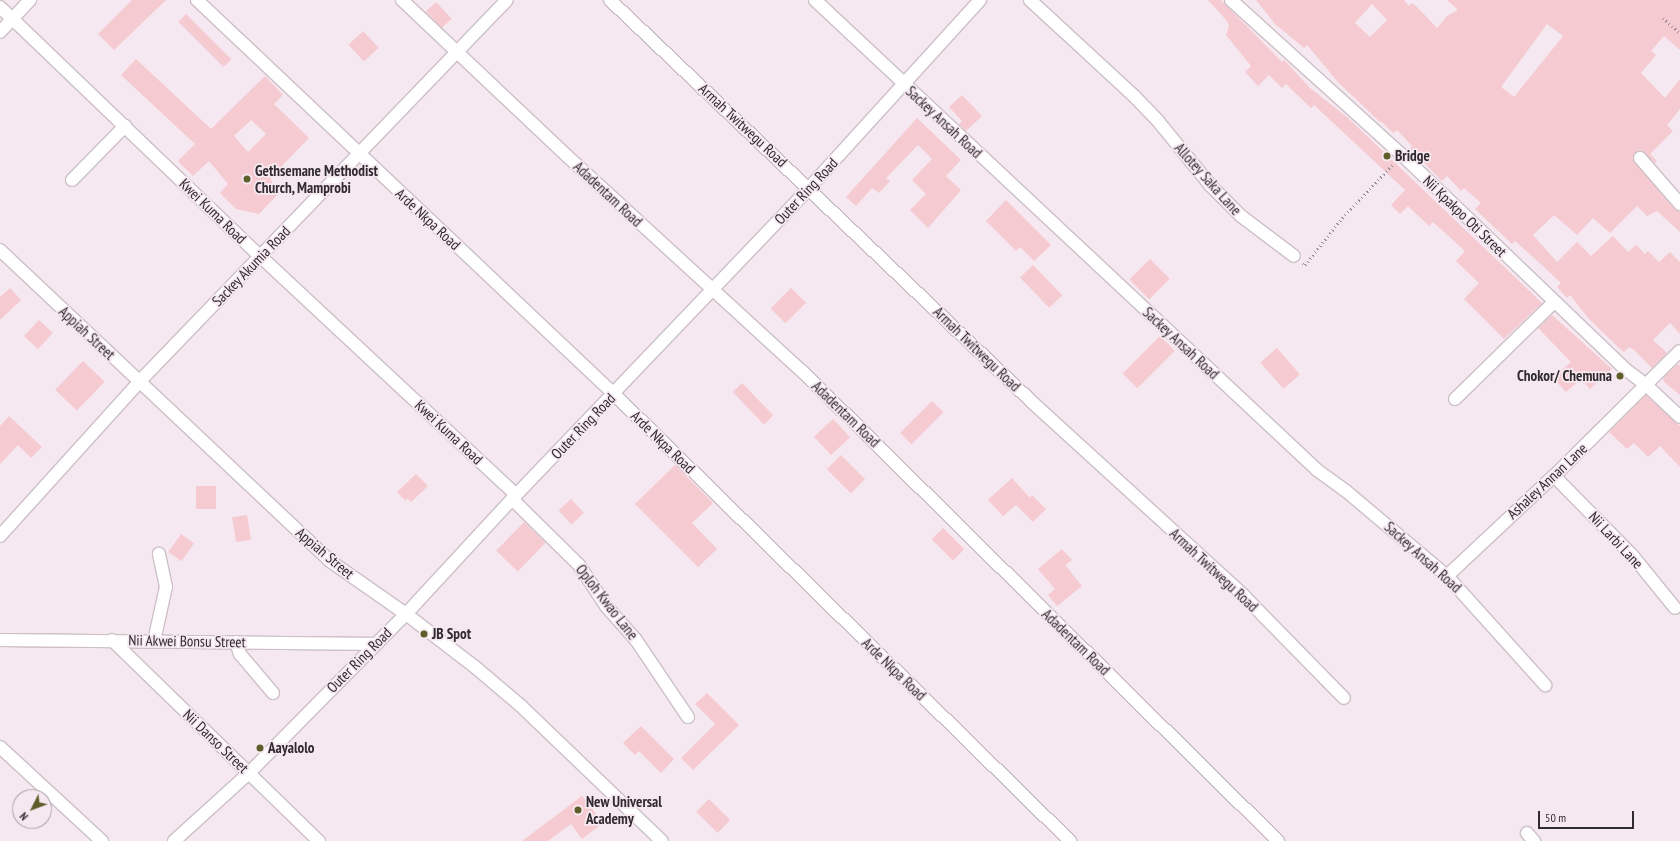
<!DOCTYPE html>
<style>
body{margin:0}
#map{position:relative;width:1680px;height:841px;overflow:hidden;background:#f6e8f0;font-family:"PT Sans Narrow",sans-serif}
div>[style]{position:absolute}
.building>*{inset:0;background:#f5cad0;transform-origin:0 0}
.path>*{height:2.5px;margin-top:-1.25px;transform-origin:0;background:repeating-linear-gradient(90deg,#958b91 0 1px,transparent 0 4px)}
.roads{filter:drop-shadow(1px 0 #cdc0c7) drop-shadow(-1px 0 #cdc0c7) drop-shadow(0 1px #cdc0c7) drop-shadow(0 -1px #cdc0c7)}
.minor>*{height:12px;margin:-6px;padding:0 6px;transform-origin:6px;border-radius:6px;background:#fff}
.dots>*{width:11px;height:11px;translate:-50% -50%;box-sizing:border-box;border:2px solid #f6e8f0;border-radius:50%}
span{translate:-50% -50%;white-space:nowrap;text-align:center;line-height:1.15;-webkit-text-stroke:3.5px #f6e8f0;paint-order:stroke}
.street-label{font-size:15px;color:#302b2e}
.poi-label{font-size:15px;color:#302b2e;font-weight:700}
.left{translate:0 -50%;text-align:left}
.right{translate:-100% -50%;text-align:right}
.north{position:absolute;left:12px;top:789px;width:40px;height:40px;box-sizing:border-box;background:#f6e8f0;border:1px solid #a79ca2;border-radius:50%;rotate:228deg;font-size:11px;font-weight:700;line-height:16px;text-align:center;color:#302b2e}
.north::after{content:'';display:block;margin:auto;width:14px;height:18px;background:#5e5e2b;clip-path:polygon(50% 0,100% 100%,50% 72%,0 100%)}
.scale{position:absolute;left:1538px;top:811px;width:96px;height:18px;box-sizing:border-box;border:2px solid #302b2e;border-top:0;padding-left:5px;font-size:12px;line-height:14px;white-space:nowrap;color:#302b2e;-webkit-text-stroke:3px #f6e8f0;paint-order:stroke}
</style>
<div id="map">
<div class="building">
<div style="clip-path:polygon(132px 0,166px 0,114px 50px,98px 34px)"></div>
<div style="clip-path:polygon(1208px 0,1221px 0,1282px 62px,1284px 60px,1310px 88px,1348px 118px,1542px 303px,1504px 339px,1464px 299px,1479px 283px,1456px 261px,1465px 251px,1433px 222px,1429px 226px,1408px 206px,1400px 214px,1391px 205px,1405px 190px,1314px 105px,1311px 108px,1286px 84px,1282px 88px,1269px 75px,1258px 86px,1245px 72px,1251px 66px,1226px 35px,1229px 26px,1227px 21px)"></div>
<div style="clip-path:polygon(evenodd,1256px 0,1404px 0,1409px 6px,1412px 3px,1416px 6px,1437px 28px,1447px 16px,1458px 10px,1447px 0,1680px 0,1680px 50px,1664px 36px,1651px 51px,1656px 55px,1641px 73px,1665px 98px,1680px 79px,1680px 109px,1667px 125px,1673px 131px,1650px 154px,1657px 161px,1655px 163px,1642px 151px,1635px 153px,1633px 159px,1674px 209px,1680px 211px,1680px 232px,1657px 211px,1647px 216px,1637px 206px,1610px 233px,1593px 218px,1577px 235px,1554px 215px,1533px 235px,1557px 262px,1577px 242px,1591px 256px,1613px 236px,1628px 252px,1636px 245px,1645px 254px,1648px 251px,1659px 262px,1670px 252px,1680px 262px,1680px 334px,1670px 323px,1653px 340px,1667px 353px,1652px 368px,1634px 350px,1629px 347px,1624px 352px,1619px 348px,1590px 320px,1570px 295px,1567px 298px,1557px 287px,1561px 283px,1544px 267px,1515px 241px,1512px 244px,1475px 209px,1481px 203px,1464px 188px,1461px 191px,1447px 176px,1442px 181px,1437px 176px,1410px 148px,1412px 146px,1397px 130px,1393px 133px,1381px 121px,1380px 122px,1338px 82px,1307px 45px,1304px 48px,1275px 24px,1256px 0,1372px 4px,1387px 20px,1370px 37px,1355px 23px,1372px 4px,1256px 0,1547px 24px,1563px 36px,1514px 97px,1501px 87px,1547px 24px)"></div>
<div style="left:436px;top:2px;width:23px;height:14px;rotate:47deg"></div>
<div style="left:186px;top:14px;width:64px;height:11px;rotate:45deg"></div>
<div style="left:363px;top:31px;width:23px;height:20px;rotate:47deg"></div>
<div style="clip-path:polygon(evenodd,136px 59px,211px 129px,265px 76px,283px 95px,274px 104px,309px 138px,270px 178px,278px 194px,259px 214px,236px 209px,220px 193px,228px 184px,209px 161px,193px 176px,178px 161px,195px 144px,121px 75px,136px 59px,251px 120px,266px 134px,248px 152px,234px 136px,251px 120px)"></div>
<div style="clip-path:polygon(962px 95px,982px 116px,966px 131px,959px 124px,962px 121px,949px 107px)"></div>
<div style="clip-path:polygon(917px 118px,961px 160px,946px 176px,961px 190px,928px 228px,910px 210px,926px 194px,912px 180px,932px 159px,918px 145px,886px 178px,890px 181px,879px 193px,872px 188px,856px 206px,846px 197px)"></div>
<div style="clip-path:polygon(1006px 200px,1051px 245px,1034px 261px,1020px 247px,1016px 251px,986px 221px)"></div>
<div style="left:1150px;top:259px;width:28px;height:29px;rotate:45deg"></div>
<div style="left:1033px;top:265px;width:42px;height:18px;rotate:46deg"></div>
<div style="clip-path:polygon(10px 288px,21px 300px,0 320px,0 297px)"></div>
<div style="left:791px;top:288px;width:21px;height:29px;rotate:45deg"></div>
<div style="clip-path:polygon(1552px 315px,1612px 369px,1590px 389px,1581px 379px,1566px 392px,1553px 378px,1571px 362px,1538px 328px)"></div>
<div style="left:39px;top:320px;width:19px;height:22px;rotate:43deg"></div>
<div style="left:1160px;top:336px;width:21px;height:53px;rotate:45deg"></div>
<div style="left:1277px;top:348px;width:35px;height:22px;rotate:49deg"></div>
<div style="left:83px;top:361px;width:30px;height:40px;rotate:44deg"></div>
<div style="clip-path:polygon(1678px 364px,1680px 366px,1680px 395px,1664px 382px,1663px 378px)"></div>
<div style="left:742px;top:383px;width:45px;height:13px;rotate:46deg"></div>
<div style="clip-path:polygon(1646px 395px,1680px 426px,1680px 467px,1660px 446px,1648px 457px,1634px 443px,1627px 449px,1609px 432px)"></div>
<div style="left:932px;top:401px;width:16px;height:45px;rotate:45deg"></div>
<div style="clip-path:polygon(9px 416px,42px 447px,31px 458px,18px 445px,0 464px,0 426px)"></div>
<div style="left:833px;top:419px;width:25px;height:26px;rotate:47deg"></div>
<div style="left:841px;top:455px;width:34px;height:20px;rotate:45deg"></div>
<div style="clip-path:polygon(675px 465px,713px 503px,692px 523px,717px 549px,698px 567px,635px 504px)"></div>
<div style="clip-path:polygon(416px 474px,428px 486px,411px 502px,407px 498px,406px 501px,397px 492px)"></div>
<div style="clip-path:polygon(1012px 478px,1030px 498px,1032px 495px,1046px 509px,1033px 522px,1016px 505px,1003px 516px,988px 500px)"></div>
<div style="left:196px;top:486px;width:20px;height:23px"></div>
<div style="left:571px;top:499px;width:19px;height:17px;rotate:47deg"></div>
<div style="left:247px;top:515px;width:25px;height:15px;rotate:81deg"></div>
<div style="left:524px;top:522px;width:30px;height:40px;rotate:44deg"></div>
<div style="left:943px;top:528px;width:30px;height:16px;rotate:45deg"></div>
<div style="left:181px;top:534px;width:16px;height:22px;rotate:35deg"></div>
<div style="clip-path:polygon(1062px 549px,1072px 560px,1065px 565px,1082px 586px,1057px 606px,1048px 595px,1055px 589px,1038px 569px)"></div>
<div style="clip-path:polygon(707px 693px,739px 725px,693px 770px,681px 758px,715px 724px,695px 704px)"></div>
<div style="clip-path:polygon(641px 726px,674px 759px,661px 773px,639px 751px,635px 755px,623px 743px)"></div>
<div style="clip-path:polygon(582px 796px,603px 823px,582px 839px,571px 824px,548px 841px,522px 841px)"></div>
<div style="left:709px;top:799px;width:30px;height:18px;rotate:45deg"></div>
</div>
<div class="path">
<div style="left:1663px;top:18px;width:23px;rotate:41deg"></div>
<div style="left:1303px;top:263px;width:3px;rotate:45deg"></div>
<div style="left:1305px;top:265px;width:60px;rotate:-51.8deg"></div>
<div style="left:1342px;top:218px;width:76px;rotate:-46.6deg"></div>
</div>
<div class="roads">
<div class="minor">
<div style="left:197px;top:0;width:574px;rotate:43.38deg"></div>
<div style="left:614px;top:394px;width:639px;rotate:44.43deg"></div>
<div style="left:402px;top:0;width:227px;rotate:43.4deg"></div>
<div style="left:567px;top:156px;width:319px;rotate:42.5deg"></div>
<div style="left:802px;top:371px;width:669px;rotate:44.64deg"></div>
<div style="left:610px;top:0;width:583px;rotate:43.61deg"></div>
<div style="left:1032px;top:402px;width:286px;rotate:42.4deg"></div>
<div style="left:1243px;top:595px;width:144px;rotate:45.6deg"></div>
<div style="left:815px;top:0;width:688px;rotate:43.11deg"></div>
<div style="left:1317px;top:470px;width:36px;rotate:36deg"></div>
<div style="left:1346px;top:491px;width:132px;rotate:40.1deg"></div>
<div style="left:1447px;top:576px;width:147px;rotate:48deg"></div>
<div style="left:1030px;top:0;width:143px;rotate:42.7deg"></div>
<div style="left:1135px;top:97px;width:33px;rotate:46deg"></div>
<div style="left:1158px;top:121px;width:84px;rotate:50.8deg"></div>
<div style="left:1211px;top:186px;width:42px;rotate:45deg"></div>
<div style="left:1241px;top:216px;width:66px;rotate:37deg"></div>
<div style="left:1231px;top:0;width:231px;rotate:42.2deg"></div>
<div style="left:1402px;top:155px;width:309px;rotate:43.8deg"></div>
<div style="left:1625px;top:369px;width:25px;rotate:37deg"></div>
<div style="left:1645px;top:384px;width:48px;rotate:43.3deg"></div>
<div style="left:0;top:7px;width:360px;rotate:43.8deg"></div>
<div style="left:260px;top:256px;width:350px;rotate:43deg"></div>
<div style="left:0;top:32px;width:44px;rotate:-46.8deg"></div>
<div style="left:1640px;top:158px;width:61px;rotate:49deg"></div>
<div style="left:72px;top:180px;width:76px;rotate:-45.5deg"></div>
<div style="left:0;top:250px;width:453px;rotate:43.3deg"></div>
<div style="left:330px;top:561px;width:93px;rotate:34.9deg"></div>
<div style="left:406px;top:614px;width:87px;rotate:37.5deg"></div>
<div style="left:475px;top:667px;width:60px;rotate:40.3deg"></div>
<div style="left:521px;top:706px;width:195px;rotate:43.8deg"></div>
<div style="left:1455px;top:399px;width:139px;rotate:-44.4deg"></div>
<div style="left:1554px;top:476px;width:111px;rotate:45.4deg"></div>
<div style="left:1632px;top:555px;width:68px;rotate:50.9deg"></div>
<div style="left:512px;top:499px;width:94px;rotate:44.6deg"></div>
<div style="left:579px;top:565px;width:49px;rotate:56.6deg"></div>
<div style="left:606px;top:606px;width:45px;rotate:48.6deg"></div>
<div style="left:636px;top:640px;width:93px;rotate:56deg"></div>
<div style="left:0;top:536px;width:207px;rotate:-47.9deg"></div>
<div style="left:139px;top:382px;width:530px;rotate:-46.07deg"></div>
<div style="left:1447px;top:576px;width:146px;rotate:-43.1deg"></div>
<div style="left:1554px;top:476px;width:177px;rotate:-44.8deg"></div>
<div style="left:0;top:640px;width:374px;rotate:0.6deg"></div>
<div style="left:112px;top:640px;width:289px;rotate:44.2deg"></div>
<div style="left:154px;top:641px;width:55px;rotate:-77.5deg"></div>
<div style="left:166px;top:587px;width:34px;rotate:-102deg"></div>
<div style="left:236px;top:642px;width:13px;rotate:72deg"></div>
<div style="left:240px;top:654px;width:51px;rotate:49.8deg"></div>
<div style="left:0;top:747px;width:139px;rotate:42.7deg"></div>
<div style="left:1527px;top:833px;width:11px;rotate:49deg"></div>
<div style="left:174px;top:841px;width:101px;rotate:-42.2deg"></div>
<div style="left:249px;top:773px;width:223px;rotate:-45.4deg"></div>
<div style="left:406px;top:614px;width:162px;rotate:-47.3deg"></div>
<div style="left:516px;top:495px;width:424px;rotate:-46.3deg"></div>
<div style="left:809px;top:188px;width:254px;rotate:-47.7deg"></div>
</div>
</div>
<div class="dots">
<div style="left:1387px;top:156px;background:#5e5e2b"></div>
<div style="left:247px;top:179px;background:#5e5e2b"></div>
<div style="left:1620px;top:376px;background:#5e5e2b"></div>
<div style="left:424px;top:634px;background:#5e5e2b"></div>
<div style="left:260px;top:748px;background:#5e5e2b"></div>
<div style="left:578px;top:810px;background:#5e5e2b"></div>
</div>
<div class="street-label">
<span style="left:944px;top:122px;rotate:43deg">Sackey Ansah Road</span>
<span style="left:743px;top:125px;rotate:43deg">Armah Twitwegu Road</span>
<span style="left:1208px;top:179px;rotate:48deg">Allotey Saka Lane</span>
<span style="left:806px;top:191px;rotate:-47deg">Outer Ring Road</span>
<span style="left:608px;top:194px;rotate:43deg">Adadentam Road</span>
<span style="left:213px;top:211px;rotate:44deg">Kwei Kuma Road</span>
<span style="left:1465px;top:216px;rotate:44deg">Nii Kpakpo Oti Street</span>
<span style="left:428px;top:219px;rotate:43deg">Arde Nkpa Road</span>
<span style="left:251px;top:266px;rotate:-46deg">Sackey Akumia Road</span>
<span style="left:87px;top:333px;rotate:43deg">Appiah Street</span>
<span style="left:1181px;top:343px;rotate:43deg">Sackey Ansah Road</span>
<span style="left:977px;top:349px;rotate:44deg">Armah Twitwegu Road</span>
<span style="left:846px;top:414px;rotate:44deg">Adadentam Road</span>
<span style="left:583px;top:426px;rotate:-46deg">Outer Ring Road</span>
<span style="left:449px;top:432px;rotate:43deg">Kwei Kuma Road</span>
<span style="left:663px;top:442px;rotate:44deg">Arde Nkpa Road</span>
<span style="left:1547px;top:481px;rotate:-43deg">Ashaley Annan Lane</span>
<span style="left:1616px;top:540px;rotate:47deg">Nii Larbi Lane</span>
<span style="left:325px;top:553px;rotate:40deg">Appiah Street</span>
<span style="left:1423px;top:557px;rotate:42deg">Sackey Ansah Road</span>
<span style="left:1214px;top:570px;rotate:43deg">Armah Twitwegu Road</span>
<span style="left:607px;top:602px;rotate:52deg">Oploh Kwao Lane</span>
<span style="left:187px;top:641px;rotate:1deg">Nii Akwei Bonsu Street</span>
<span style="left:1076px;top:642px;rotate:44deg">Adadentam Road</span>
<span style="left:359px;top:660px;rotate:-45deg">Outer Ring Road</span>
<span style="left:894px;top:669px;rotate:44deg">Arde Nkpa Road</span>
<span style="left:216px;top:741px;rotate:44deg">Nii Danso Street</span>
</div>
<div class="poi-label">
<span class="left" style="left:1395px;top:156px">Bridge</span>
<span class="left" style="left:255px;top:179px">Gethsemane Methodist<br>Church, Mamprobi</span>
<span class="right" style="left:1612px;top:376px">Chokor/ Chemuna</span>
<span class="left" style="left:432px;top:634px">JB Spot</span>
<span class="left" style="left:268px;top:748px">Aayalolo</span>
<span class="left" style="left:586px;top:810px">New Universal<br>Academy</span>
</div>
<div class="north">N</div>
<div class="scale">50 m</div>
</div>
